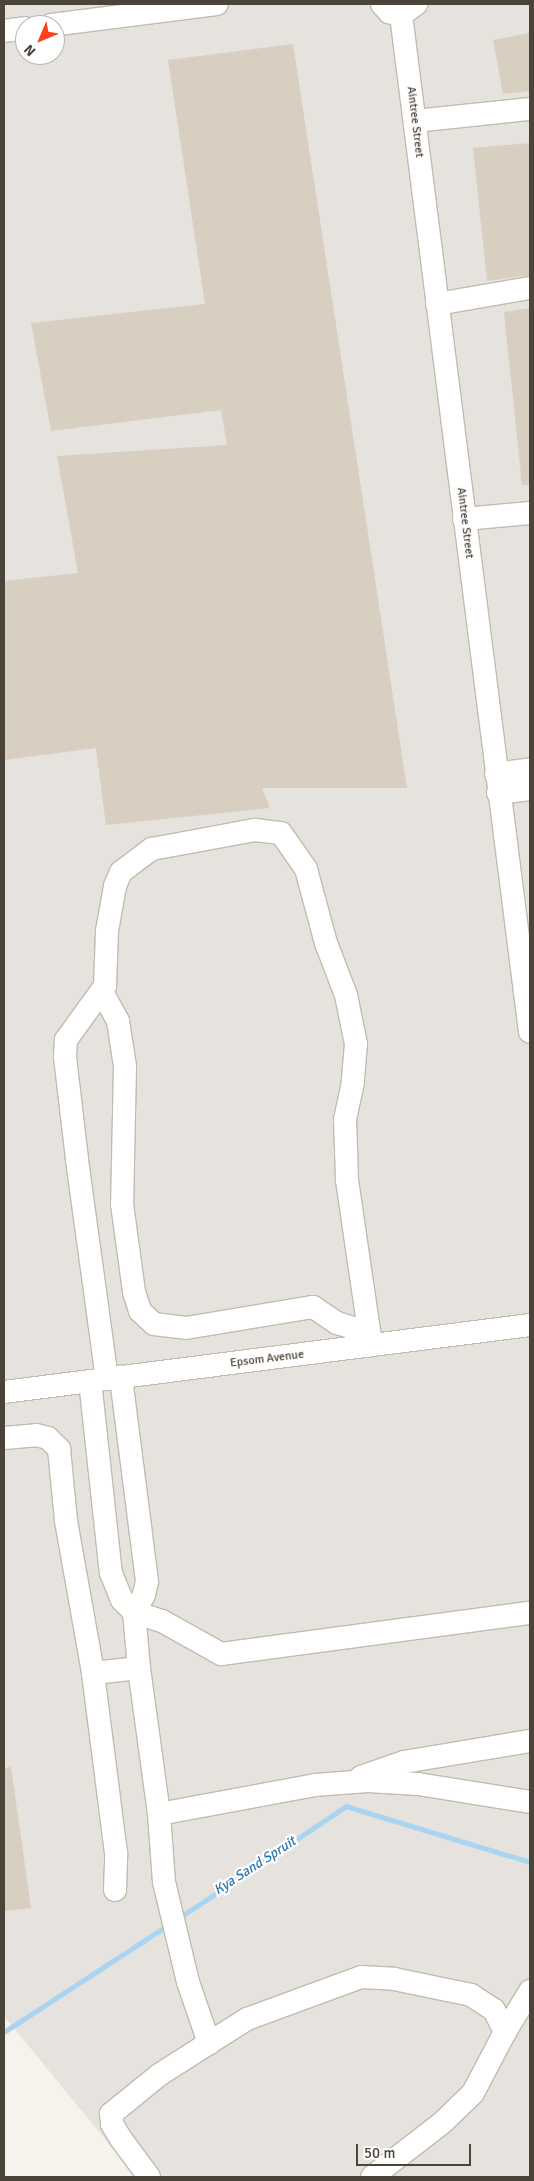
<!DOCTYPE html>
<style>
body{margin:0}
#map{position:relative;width:534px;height:2181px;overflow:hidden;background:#f6f3ec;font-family:Signika,sans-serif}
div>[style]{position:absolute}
.industrial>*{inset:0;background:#e6e2dd}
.stream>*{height:4.5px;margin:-2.25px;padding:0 2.25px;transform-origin:2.25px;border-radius:2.25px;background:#a9d4f2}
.building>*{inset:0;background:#d8cfc1}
.roads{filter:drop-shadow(1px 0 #c2bbae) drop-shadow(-1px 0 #c2bbae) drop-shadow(0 1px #c2bbae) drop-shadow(0 -1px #c2bbae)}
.minor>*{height:22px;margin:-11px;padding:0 11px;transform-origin:11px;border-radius:11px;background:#fff}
span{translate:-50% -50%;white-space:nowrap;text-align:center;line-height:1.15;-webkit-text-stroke:4.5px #fff;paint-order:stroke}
.street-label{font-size:12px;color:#4b4439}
.water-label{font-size:14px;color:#2e7ab2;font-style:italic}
.frame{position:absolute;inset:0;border:5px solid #4b4439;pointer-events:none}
.north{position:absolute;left:15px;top:15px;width:50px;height:50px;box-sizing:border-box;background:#fff;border:1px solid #b7b4b0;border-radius:50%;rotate:225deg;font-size:14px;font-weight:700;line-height:20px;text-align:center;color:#4b4439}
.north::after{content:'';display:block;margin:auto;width:18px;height:22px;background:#fc3f1d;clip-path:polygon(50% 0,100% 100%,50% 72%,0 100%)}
.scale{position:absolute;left:356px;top:2144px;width:115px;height:22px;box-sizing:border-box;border:2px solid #4b4439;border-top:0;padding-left:6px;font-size:15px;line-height:18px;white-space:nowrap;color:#4b4439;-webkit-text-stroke:4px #fff;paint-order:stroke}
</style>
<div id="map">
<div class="industrial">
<div style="clip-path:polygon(evenodd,4px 4px,530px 4px,530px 2177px,136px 2177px,4px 2016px,4px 4px,25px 25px,55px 25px,55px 55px,25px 55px,25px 25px)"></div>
</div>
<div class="stream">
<div style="left:179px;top:1918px;width:201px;rotate:-33.8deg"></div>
<div style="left:346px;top:1806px;width:192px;rotate:16.9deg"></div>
<div style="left:4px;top:2032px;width:196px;rotate:-33.1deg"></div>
</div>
<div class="building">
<div style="clip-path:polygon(530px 33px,530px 91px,503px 94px,493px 40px)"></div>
<div style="clip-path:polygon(293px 44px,407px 788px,262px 788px,270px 808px,106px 825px,96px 748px,4px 760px,4px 581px,78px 573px,57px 456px,227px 445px,221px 410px,51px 431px,31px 323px,205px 304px,168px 60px)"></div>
<div style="clip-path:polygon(530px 143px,530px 275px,487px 281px,473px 148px)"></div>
<div style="clip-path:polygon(530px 308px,530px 485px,522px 485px,504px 312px)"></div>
<div style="clip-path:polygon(11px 1767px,31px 1908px,4px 1911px,4px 1768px)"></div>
</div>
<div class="roads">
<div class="minor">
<div style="left:382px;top:4px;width:11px;rotate:49deg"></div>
<div style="left:389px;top:12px;width:12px;rotate:14deg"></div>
<div style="left:401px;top:15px;width:19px;rotate:-36deg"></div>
<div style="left:401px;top:15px;width:1025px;rotate:82.77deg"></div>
<div style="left:51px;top:25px;width:167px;rotate:-7.2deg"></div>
<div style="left:4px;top:31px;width:21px;rotate:-8deg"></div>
<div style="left:415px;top:121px;width:116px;rotate:-6deg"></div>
<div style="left:437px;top:304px;width:94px;rotate:-9.8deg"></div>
<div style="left:464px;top:519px;width:66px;rotate:-5.2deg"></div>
<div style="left:496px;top:774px;width:34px;rotate:-8deg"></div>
<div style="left:498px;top:793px;width:32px;rotate:-7deg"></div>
<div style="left:102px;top:992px;width:33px;rotate:61deg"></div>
<div style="left:118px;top:1021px;width:46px;rotate:81.2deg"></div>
<div style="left:125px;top:1066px;width:138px;rotate:91.2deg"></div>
<div style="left:122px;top:1204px;width:89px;rotate:82.2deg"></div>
<div style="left:134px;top:1292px;width:20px;rotate:72deg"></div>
<div style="left:140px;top:1311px;width:19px;rotate:43deg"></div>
<div style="left:154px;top:1324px;width:32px;rotate:7deg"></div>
<div style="left:186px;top:1328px;width:129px;rotate:-9.4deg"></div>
<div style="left:313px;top:1307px;width:29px;rotate:34deg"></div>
<div style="left:337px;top:1323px;width:34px;rotate:17deg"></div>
<div style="left:107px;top:1379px;width:222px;rotate:-97.8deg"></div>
<div style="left:77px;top:1159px;width:103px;rotate:-96.7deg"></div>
<div style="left:65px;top:1057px;width:17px;rotate:-87deg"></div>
<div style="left:66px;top:1040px;width:67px;rotate:-54.2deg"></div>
<div style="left:105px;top:986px;width:55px;rotate:-87.9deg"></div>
<div style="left:107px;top:931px;width:46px;rotate:-79.9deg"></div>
<div style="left:115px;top:886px;width:15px;rotate:-67deg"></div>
<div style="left:121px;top:872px;width:39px;rotate:-37deg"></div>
<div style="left:152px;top:849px;width:105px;rotate:-10.5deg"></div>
<div style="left:255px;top:830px;width:26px;rotate:7deg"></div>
<div style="left:281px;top:833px;width:44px;rotate:55.2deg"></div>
<div style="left:306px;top:869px;width:77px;rotate:74.9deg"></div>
<div style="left:326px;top:943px;width:56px;rotate:69deg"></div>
<div style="left:346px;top:995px;width:50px;rotate:78.5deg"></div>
<div style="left:356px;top:1044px;width:38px;rotate:95deg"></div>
<div style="left:353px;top:1082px;width:38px;rotate:102deg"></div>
<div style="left:345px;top:1119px;width:61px;rotate:88.1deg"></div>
<div style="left:347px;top:1180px;width:167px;rotate:81.7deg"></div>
<div style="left:90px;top:1381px;width:193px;rotate:83.8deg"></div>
<div style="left:111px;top:1573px;width:29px;rotate:68deg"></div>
<div style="left:122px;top:1600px;width:17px;rotate:45deg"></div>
<div style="left:134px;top:1612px;width:29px;rotate:18deg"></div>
<div style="left:162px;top:1621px;width:68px;rotate:29.2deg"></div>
<div style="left:221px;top:1654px;width:312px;rotate:-7.6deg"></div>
<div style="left:4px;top:1392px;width:530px;rotate:-7.26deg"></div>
<div style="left:4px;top:1438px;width:32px;rotate:-5deg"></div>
<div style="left:36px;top:1435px;width:12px;rotate:14deg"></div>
<div style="left:48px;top:1438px;width:16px;rotate:45deg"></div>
<div style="left:59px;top:1449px;width:72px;rotate:84.4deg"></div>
<div style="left:66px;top:1521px;width:154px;rotate:79.9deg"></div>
<div style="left:139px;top:1668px;width:147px;rotate:82.2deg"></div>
<div style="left:159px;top:1814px;width:68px;rotate:85.8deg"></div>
<div style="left:164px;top:1882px;width:103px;rotate:76.5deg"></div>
<div style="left:188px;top:1982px;width:65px;rotate:71deg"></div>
<div style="left:209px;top:2043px;width:59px;rotate:147.4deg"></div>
<div style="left:159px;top:2075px;width:62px;rotate:140.9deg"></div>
<div style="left:111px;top:2114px;width:10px;rotate:84deg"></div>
<div style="left:112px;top:2124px;width:17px;rotate:59deg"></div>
<div style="left:121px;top:2139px;width:47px;rotate:53.6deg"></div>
<div style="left:361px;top:1777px;width:46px;rotate:-19.2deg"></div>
<div style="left:404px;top:1762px;width:128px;rotate:-9.5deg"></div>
<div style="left:159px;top:1814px;width:159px;rotate:-10.5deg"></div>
<div style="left:315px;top:1785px;width:53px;rotate:-4.3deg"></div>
<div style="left:368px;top:1781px;width:50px;rotate:3.4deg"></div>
<div style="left:418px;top:1784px;width:113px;rotate:9.1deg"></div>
<div style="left:115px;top:1890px;width:37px;rotate:-88deg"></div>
<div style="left:116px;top:1853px;width:181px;rotate:-97.3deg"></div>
<div style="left:93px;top:1673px;width:46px;rotate:-6.2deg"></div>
<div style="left:139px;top:1668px;width:56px;rotate:-95.1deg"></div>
<div style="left:134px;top:1612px;width:20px;rotate:-60deg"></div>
<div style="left:144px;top:1595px;width:14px;rotate:-78deg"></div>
<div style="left:147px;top:1581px;width:206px;rotate:-97.3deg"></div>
<div style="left:505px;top:2032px;width:48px;rotate:-58.6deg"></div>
<div style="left:209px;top:2043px;width:45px;rotate:-32.3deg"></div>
<div style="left:247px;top:2019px;width:121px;rotate:-20.2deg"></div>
<div style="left:361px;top:1977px;width:33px;rotate:3deg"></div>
<div style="left:394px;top:1979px;width:79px;rotate:11.7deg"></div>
<div style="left:471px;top:1995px;width:27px;rotate:33deg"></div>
<div style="left:494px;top:2010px;width:25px;rotate:63deg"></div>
<div style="left:505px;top:2032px;width:69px;rotate:117.7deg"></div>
<div style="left:473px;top:2093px;width:43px;rotate:135.9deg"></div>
<div style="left:442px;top:2123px;width:88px;rotate:142.4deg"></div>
</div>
</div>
<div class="street-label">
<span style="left:415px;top:122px;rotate:83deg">Aintree Street</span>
<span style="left:465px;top:523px;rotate:83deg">Aintree Street</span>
<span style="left:267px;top:1359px;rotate:-7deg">Epsom Avenue</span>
</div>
<div class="water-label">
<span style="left:255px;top:1866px;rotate:-33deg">Kya Sand Spruit</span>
</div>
<div class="frame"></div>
<div class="north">N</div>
<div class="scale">50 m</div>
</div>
